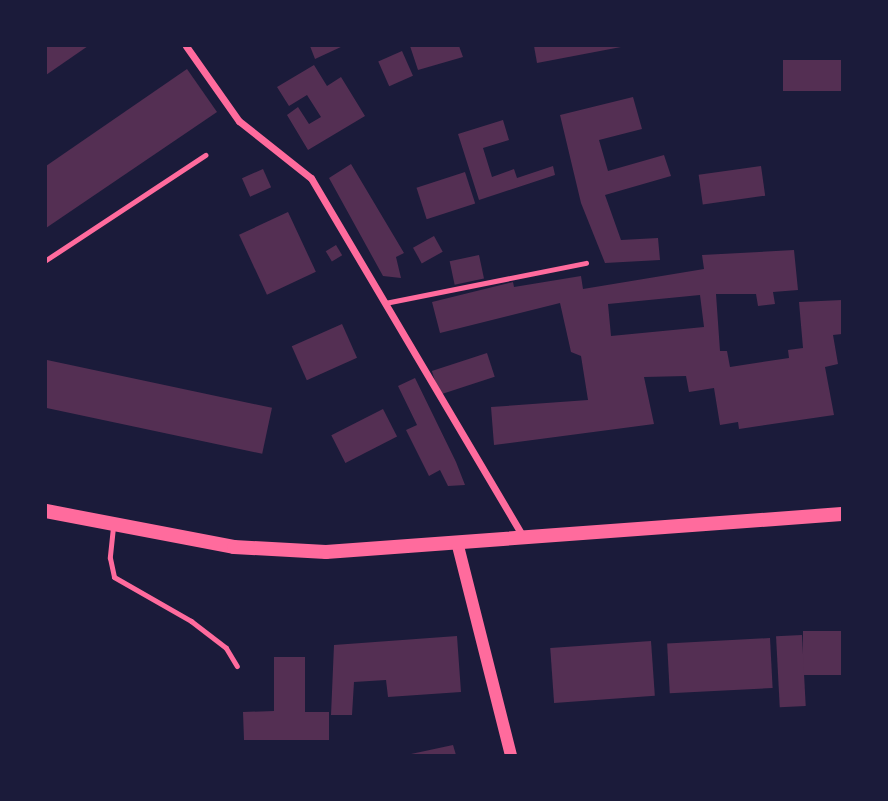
<!DOCTYPE html>
<style>
body{margin:0}
#map{position:relative;width:888px;height:801px;overflow:hidden;background:#1b1b3a;font-family:"Fira Sans Condensed",sans-serif}
div>[style]{position:absolute}
.building>*{inset:0;background:#542f53;transform-origin:0 0}
.service>*{height:5px;margin:-2.5px;padding:0 2.5px;transform-origin:2.5px;border-radius:2.5px;background:#ff6b9d}
.minor>*{height:7px;margin:-3.5px;padding:0 3.5px;transform-origin:3.5px;border-radius:3.5px;background:#ff6b9d}
.tertiary>*{height:12px;margin:-6px;padding:0 6px;transform-origin:6px;border-radius:6px;background:#ff6b9d}
.secondary>*{height:14px;margin:-7px;padding:0 7px;transform-origin:7px;border-radius:7px;background:#ff6b9d}
span{translate:-50% -50%;white-space:nowrap;text-align:center;line-height:1.15;-webkit-text-stroke:5px #1b1b3a;paint-order:stroke}
.frame{position:absolute;inset:0;border:47px solid #1b1b3a;pointer-events:none}
</style>
<div id="map">
<div class="building">
<div style="clip-path:polygon(46px 46px,88px 46px,46px 75px)"></div>
<div style="clip-path:polygon(310px 46px,343px 46px,315px 59px)"></div>
<div style="clip-path:polygon(410px 46px,459px 46px,463px 57px,418px 70px)"></div>
<div style="clip-path:polygon(534px 46px,621px 46px,621px 47px,537px 63px)"></div>
<div style="left:402px;top:51px;width:27px;height:26px;rotate:66deg"></div>
<div style="left:842px;top:60px;width:31px;height:59px;rotate:90deg"></div>
<div style="clip-path:polygon(314px 65px,327px 86px,341px 77px,365px 116px,308px 150px,287px 115px,298px 107px,309px 124px,321px 117px,307px 95px,289px 106px,277px 87px)"></div>
<div style="clip-path:polygon(187px 69px,217px 112px,46px 228px,46px 166px)"></div>
<div style="clip-path:polygon(633px 97px,642px 129px,599px 140px,608px 171px,664px 155px,671px 176px,605px 195px,621px 240px,658px 238px,660px 260px,605px 263px,581px 203px,560px 115px)"></div>
<div style="clip-path:polygon(503px 120px,509px 140px,483px 148px,492px 177px,514px 169px,517px 178px,553px 166px,555px 175px,479px 200px,458px 134px)"></div>
<div style="clip-path:polygon(351px 164px,404px 253px,396px 257px,401px 278px,383px 276px,329px 178px)"></div>
<div style="left:761px;top:166px;width:30px;height:63px;rotate:82deg"></div>
<div style="left:263px;top:169px;width:20px;height:23px;rotate:66deg"></div>
<div style="left:465px;top:172px;width:33px;height:51px;rotate:72deg"></div>
<div style="left:288px;top:212px;width:66px;height:54px;rotate:65deg"></div>
<div style="left:434px;top:236px;width:18px;height:24px;rotate:61deg"></div>
<div style="left:336px;top:245px;width:12px;height:12px;rotate:59deg"></div>
<div style="clip-path:polygon(evenodd,794px 250px,798px 290px,773px 292px,775px 304px,758px 306px,756px 294px,716px 294px,720px 351px,727px 351px,730px 367px,789px 358px,788px 350px,803px 348px,799px 302px,842px 300px,842px 334px,833px 335px,838px 364px,825px 367px,834px 415px,739px 429px,738px 422px,720px 425px,714px 388px,689px 392px,686px 376px,644px 377px,654px 424px,494px 445px,491px 407px,588px 400px,581px 356px,571px 352px,560px 303px,440px 333px,432px 302px,513px 282px,514px 287px,581px 276px,583px 289px,704px 269px,702px 255px,794px 250px,700px 295px,704px 327px,611px 336px,608px 304px,700px 295px)"></div>
<div style="left:479px;top:255px;width:24px;height:30px;rotate:78deg"></div>
<div style="left:342px;top:324px;width:37px;height:55px;rotate:66deg"></div>
<div style="left:487px;top:353px;width:25px;height:58px;rotate:72deg"></div>
<div style="left:47px;top:360px;width:230px;height:47px;rotate:12deg"></div>
<div style="clip-path:polygon(415px 378px,456px 462px,465px 485px,448px 486px,440px 470px,429px 476px,406px 430px,417px 425px,398px 386px)"></div>
<div style="left:383px;top:409px;width:31px;height:58px;rotate:63deg"></div>
<div style="left:842px;top:631px;width:44px;height:39px;rotate:90deg"></div>
<div style="left:802px;top:635px;width:71px;height:26px;rotate:87deg"></div>
<div style="clip-path:polygon(457px 636px,461px 692px,388px 697px,386px 680px,354px 682px,352px 715px,331px 715px,334px 645px)"></div>
<div style="left:770px;top:638px;width:50px;height:103px;rotate:87deg"></div>
<div style="left:651px;top:641px;width:55px;height:101px;rotate:86deg"></div>
<div style="clip-path:polygon(274px 657px,305px 657px,305px 712px,329px 712px,329px 740px,244px 740px,243px 712px,274px 711px)"></div>
<div style="clip-path:polygon(453px 745px,456px 755px,412px 755px,411px 754px)"></div>
</div>
<div class="service">
<div style="left:46px;top:260px;width:191px;rotate:-33.4deg"></div>
<div style="left:385px;top:303px;width:205px;rotate:-11.3deg"></div>
<div style="left:113px;top:527px;width:31px;rotate:96deg"></div>
<div style="left:110px;top:558px;width:19px;rotate:78deg"></div>
<div style="left:114px;top:577px;width:89px;rotate:29.7deg"></div>
<div style="left:191px;top:621px;width:44px;rotate:37.6deg"></div>
<div style="left:226px;top:648px;width:21px;rotate:59deg"></div>
</div>
<div class="minor">
<div style="left:186px;top:46px;width:92px;rotate:54.8deg"></div>
<div style="left:239px;top:121px;width:92px;rotate:38.4deg"></div>
<div style="left:311px;top:178px;width:417px;rotate:59.4deg"></div>
</div>
<div class="tertiary">
<div style="left:457px;top:542px;width:221px;rotate:75.8deg"></div>
</div>
<div class="secondary">
<div style="left:46px;top:511px;width:191px;rotate:10.8deg"></div>
<div style="left:234px;top:547px;width:92px;rotate:3.1deg"></div>
<div style="left:326px;top:552px;width:517px;rotate:-4.21deg"></div>
</div>
<div class="frame"></div>
</div>
